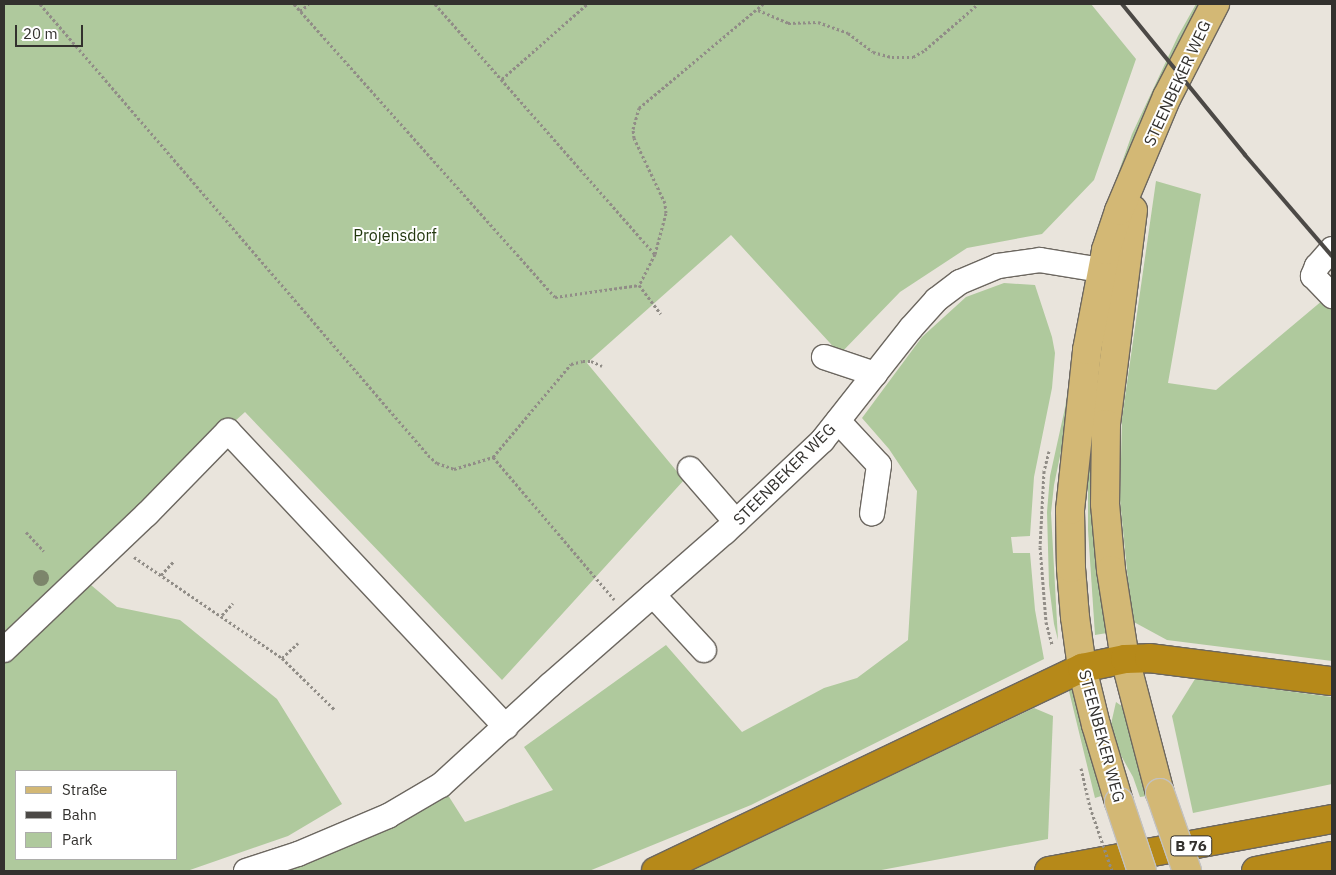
<!DOCTYPE html>
<meta charset="utf-8">
<style>
body{margin:0}
#map{position:relative;width:1336px;height:875px;overflow:hidden;background:#e9e4dc;font-family:"IBM Plex Sans",sans-serif}
div>[style]{position:absolute}
.green>*{inset:0;background:#afc99d}
.path>*{height:3px;margin-top:-1.5px;transform-origin:0;background:repeating-linear-gradient(90deg,#918d87 0 2.5px,transparent 0 5px)}
.roads{filter:drop-shadow(1px 0 #6c6760) drop-shadow(-1px 0 #6c6760) drop-shadow(0 1px #6c6760) drop-shadow(0 -1px #6c6760)}
.minor>*{height:24px;margin:-12px;padding:0 12px;transform-origin:12px;border-radius:12px;background:#fff}
.major>*{height:28px;margin:-14px;padding:0 14px;transform-origin:14px;border-radius:14px;background:#d3b875}
.highway>*{height:28px;margin:-14px;padding:0 14px;transform-origin:14px;border-radius:14px;background:#b68919}
.rail>*{height:4px;margin:-2px;padding:0 2px;transform-origin:2px;border-radius:2px;background:#4c4946}
.path-bridge>*{height:3px;margin-top:-1.5px;transform-origin:0;background:repeating-linear-gradient(90deg,#918d87 0 2.5px,transparent 0 5px)}
.bridges{filter:drop-shadow(1px 0 #c2c1c0) drop-shadow(-1px 0 #c2c1c0) drop-shadow(0 1px #c2c1c0) drop-shadow(0 -1px #c2c1c0)}
.major-bridge>*{height:28px;margin:-14px;padding:0 14px;transform-origin:14px;border-radius:14px;background:#d3b875}
.trees>*{width:16px;height:16px;margin:-8px;border-radius:50%;background:#7c856b}
span{translate:-50% -50%;white-space:nowrap;text-align:center;line-height:1.15;-webkit-text-stroke:4px #fff;paint-order:stroke}
.shield-label span{padding:1px 4px;background:#fff;border:1px solid;border-radius:4px;-webkit-text-stroke-width:0}
.shield-label{font-size:15px;color:#33312e;font-weight:700}
.street-label{font-size:16px;color:#33312e}
.park-label{font-size:16px;color:#23380f}
.frame{position:absolute;inset:0;border:5px solid #33312e;pointer-events:none}
.legend{position:absolute;left:15px;top:770px;width:162px;height:90px;box-sizing:border-box;background:#fff;border:1px solid #adadab;margin:0;padding:6px 9px;list-style:none;font-size:15px;color:#33312e}
.legend li{display:flex;align-items:center;gap:10px;height:25px}
.legend b{width:25px;border:1px solid #adadab}
.scale{position:absolute;left:15px;top:25px;width:68px;height:22px;box-sizing:border-box;border:2px solid #33312e;border-top:0;padding-left:6px;font-size:15px;line-height:18px;white-space:nowrap;color:#33312e;-webkit-text-stroke:4px #fff;paint-order:stroke}
</style>
<div id="map">
<div class="green">
<div style="clip-path:polygon(evenodd,4px 4px,1091px 4px,1136px 59px,1094px 180px,1042px 234px,967px 248px,900px 292px,840px 354px,731px 235px,587px 363px,684px 480px,502px 680px,245px 412px,72px 569px,117px 607px,180px 620px,277px 699px,342px 804px,288px 836px,187px 871px,4px 871px,4px 4px,16px 771px,176px 771px,176px 859px,16px 859px,16px 771px)"></div>
<div style="clip-path:polygon(1196px 4px,1201px 4px,1160px 83px,1109px 199px,1132px 134px,1178px 36px)"></div>
<div style="clip-path:polygon(1156px 181px,1201px 194px,1168px 383px,1216px 390px,1323px 300px,1332px 308px,1332px 661px,1167px 640px,1132px 621px,1120px 500px,1122px 418px)"></div>
<div style="clip-path:polygon(1004px 283px,1035px 285px,1052px 337px,1055px 353px,1052px 388px,1034px 477px,1030px 536px,1011px 537px,1013px 553px,1030px 553px,1035px 610px,1044px 659px,751px 805px,589px 871px,265px 871px,446px 792px,465px 822px,553px 790px,524px 747px,666px 645px,742px 732px,824px 688px,857px 678px,908px 640px,917px 491px,889px 449px,862px 418px,922px 337px,966px 297px)"></div>
<div style="clip-path:polygon(1102px 306px,1113px 632px,1095px 635px,1088px 530px,1088px 458px)"></div>
<div style="clip-path:polygon(1080px 307px,1084px 307px,1065px 432px,1054px 485px,1051px 513px,1058px 640px,1054px 624px,1049px 585px,1047px 512px,1050px 476px,1065px 408px)"></div>
<div style="clip-path:polygon(1195px 679px,1332px 697px,1332px 784px,1193px 813px,1172px 716px)"></div>
<div style="clip-path:polygon(1078px 686px,1092px 760px,1101px 796px,1095px 798px,1068px 687px)"></div>
<div style="clip-path:polygon(1116px 702px,1123px 707px,1147px 796px,1140px 797px,1133px 777px,1114px 743px,1111px 724px)"></div>
<div style="clip-path:polygon(1034px 708px,1053px 716px,1048px 839px,876px 871px,690px 871px)"></div>
</div>
<div class="path">
<div style="left:40px;top:4px;width:595px;rotate:49.29deg"></div>
<div style="left:428px;top:455px;width:12px;rotate:42deg"></div>
<div style="left:437px;top:463px;width:18px;rotate:19deg"></div>
<div style="left:454px;top:469px;width:41px;rotate:-17.1deg"></div>
<div style="left:493px;top:457px;width:187px;rotate:49.6deg"></div>
<div style="left:294px;top:4px;width:392px;rotate:48.3deg"></div>
<div style="left:555px;top:297px;width:85px;rotate:-8.1deg"></div>
<div style="left:435px;top:4px;width:333px;rotate:48.7deg"></div>
<div style="left:655px;top:254px;width:35px;rotate:117deg"></div>
<div style="left:639px;top:285px;width:36px;rotate:53deg"></div>
<div style="left:758px;top:10px;width:33px;rotate:23deg"></div>
<div style="left:788px;top:23px;width:30px;rotate:-2deg"></div>
<div style="left:818px;top:22px;width:32px;rotate:20deg"></div>
<div style="left:848px;top:33px;width:31px;rotate:37deg"></div>
<div style="left:873px;top:52px;width:20px;rotate:15deg"></div>
<div style="left:892px;top:57px;width:21px"></div>
<div style="left:913px;top:57px;width:14px;rotate:-30deg"></div>
<div style="left:925px;top:50px;width:70px;rotate:-41deg"></div>
<div style="left:300px;top:11px;width:11px;rotate:-38deg"></div>
<div style="left:502px;top:79px;width:113px;rotate:-41.4deg"></div>
<div style="left:655px;top:254px;width:42px;rotate:-75deg"></div>
<div style="left:666px;top:213px;width:10px;rotate:-96deg"></div>
<div style="left:665px;top:203px;width:72px;rotate:-115.5deg"></div>
<div style="left:634px;top:138px;width:9px;rotate:-96deg"></div>
<div style="left:633px;top:129px;width:22px;rotate:-74deg"></div>
<div style="left:639px;top:108px;width:162px;rotate:-40deg"></div>
<div style="left:1049px;top:451px;width:21px;rotate:104deg"></div>
<div style="left:1044px;top:471px;width:76px;rotate:93deg"></div>
<div style="left:1040px;top:547px;width:75px;rotate:85.4deg"></div>
<div style="left:1046px;top:622px;width:24px;rotate:75deg"></div>
<div style="left:493px;top:457px;width:121px;rotate:-50deg"></div>
<div style="left:571px;top:364px;width:12px;rotate:-14deg"></div>
<div style="left:583px;top:361px;width:8px"></div>
<div style="left:591px;top:361px;width:12px;rotate:24deg"></div>
<div style="left:26px;top:532px;width:26px;rotate:47deg"></div>
<div style="left:134px;top:557px;width:179px;rotate:34.3deg"></div>
<div style="left:282px;top:658px;width:73px;rotate:44.4deg"></div>
<div style="left:161px;top:575px;width:18px;rotate:-47deg"></div>
<div style="left:222px;top:615px;width:16px;rotate:-47deg"></div>
<div style="left:282px;top:658px;width:22px;rotate:-43deg"></div>
<div style="left:1081px;top:768px;width:40px;rotate:77deg"></div>
</div>
<div class="roads">
<div class="minor">
<div style="left:1332px;top:249px;width:23px;rotate:131deg"></div>
<div style="left:1317px;top:266px;width:11px;rotate:112deg"></div>
<div style="left:1313px;top:276px;width:28px;rotate:46deg"></div>
<div style="left:824px;top:357px;width:54px;rotate:18.4deg"></div>
<div style="left:838px;top:421px;width:60px;rotate:47deg"></div>
<div style="left:879px;top:465px;width:49px;rotate:98.1deg"></div>
<div style="left:690px;top:469px;width:70px;rotate:49deg"></div>
<div style="left:653px;top:595px;width:75px;rotate:47.2deg"></div>
<div style="left:4px;top:650px;width:197px;rotate:-43.6deg"></div>
<div style="left:147px;top:514px;width:116px;rotate:-45.7deg"></div>
<div style="left:228px;top:431px;width:406px;rotate:46.8deg"></div>
<div style="left:246px;top:871px;width:55px;rotate:-18.1deg"></div>
<div style="left:298px;top:854px;width:98px;rotate:-22.9deg"></div>
<div style="left:388px;top:816px;width:61px;rotate:-30.3deg"></div>
<div style="left:441px;top:785px;width:148px;rotate:-42.5deg"></div>
<div style="left:550px;top:685px;width:232px;rotate:-41.2deg"></div>
<div style="left:725px;top:532px;width:133px;rotate:-43.2deg"></div>
<div style="left:822px;top:441px;width:144px;rotate:-51.8deg"></div>
<div style="left:911px;top:328px;width:38px;rotate:-48deg"></div>
<div style="left:936px;top:300px;width:30px;rotate:-37deg"></div>
<div style="left:960px;top:282px;width:41px;rotate:-22.8deg"></div>
<div style="left:998px;top:266px;width:42px;rotate:-8.1deg"></div>
<div style="left:1040px;top:260px;width:80px;rotate:9.3deg"></div>
</div>
<div class="major">
<div style="left:1133px;top:210px;width:216px;rotate:97.2deg"></div>
<div style="left:1106px;top:424px;width:80px;rotate:90.7deg"></div>
<div style="left:1105px;top:504px;width:66px;rotate:84.8deg"></div>
<div style="left:1111px;top:570px;width:90px;rotate:81.1deg"></div>
<div style="left:1125px;top:659px;width:138px;rotate:75.4deg"></div>
<div style="left:1119px;top:802px;width:80px;rotate:-106.6deg"></div>
<div style="left:1096px;top:725px;width:59px;rotate:-103.8deg"></div>
<div style="left:1082px;top:668px;width:51px;rotate:-97.8deg"></div>
<div style="left:1075px;top:617px;width:49px;rotate:-94.7deg"></div>
<div style="left:1071px;top:568px;width:58px;rotate:-91deg"></div>
<div style="left:1070px;top:510px;width:161px;rotate:-83.9deg"></div>
<div style="left:1087px;top:350px;width:102px;rotate:-79.2deg"></div>
<div style="left:1106px;top:250px;width:41px;rotate:-71.6deg"></div>
<div style="left:1119px;top:211px;width:124px;rotate:-67.2deg"></div>
<div style="left:1167px;top:97px;width:105px;rotate:-62.7deg"></div>
</div>
<div class="highway">
<div style="left:656px;top:871px;width:472px;rotate:-25.5deg"></div>
<div style="left:1082px;top:668px;width:44px;rotate:-11.8deg"></div>
<div style="left:1125px;top:659px;width:24px;rotate:-2deg"></div>
<div style="left:1149px;top:658px;width:184px;rotate:7.2deg"></div>
<div style="left:1049px;top:871px;width:288px;rotate:-10.4deg"></div>
<div style="left:1256px;top:871px;width:77px;rotate:-11.2deg"></div>
</div>
</div>
<div class="rail">
<div style="left:1122px;top:4px;width:195px;rotate:50.8deg"></div>
<div style="left:1245px;top:155px;width:133px;rotate:49.3deg"></div>
</div>
<div class="path-bridge">
<div style="left:1090px;top:807px;width:68px;rotate:71deg"></div>
</div>
<div class="bridges">
<div class="major-bridge">
<div style="left:1160px;top:793px;width:83px;rotate:70.9deg"></div>
<div style="left:1119px;top:802px;width:73px;rotate:71.6deg"></div>
</div>
</div>
<div class="trees">
<div style="left:41px;top:578px"></div>
</div>
<div class="shield-label">
<span style="left:1191px;top:846px">B 76</span>
</div>
<div class="street-label">
<span style="left:1177px;top:83px;rotate:-65deg">STEENBEKER WEG</span>
<span style="left:784px;top:474px;rotate:-45deg">STEENBEKER WEG</span>
<span style="left:1102px;top:736px;rotate:75deg">STEENBEKER WEG</span>
</div>
<div class="park-label">
<span style="left:395px;top:235px">Projensdorf</span>
</div>
<div class="frame"></div>
<ul class="legend">
<li><b style="height:6px;background:#d3b875"></b>Straße</li>
<li><b style="height:6px;background:#4c4946"></b>Bahn</li>
<li><b style="height:14px;background:#afc99d"></b>Park</li>
</ul>
<div class="scale">20 m</div>
</div>
